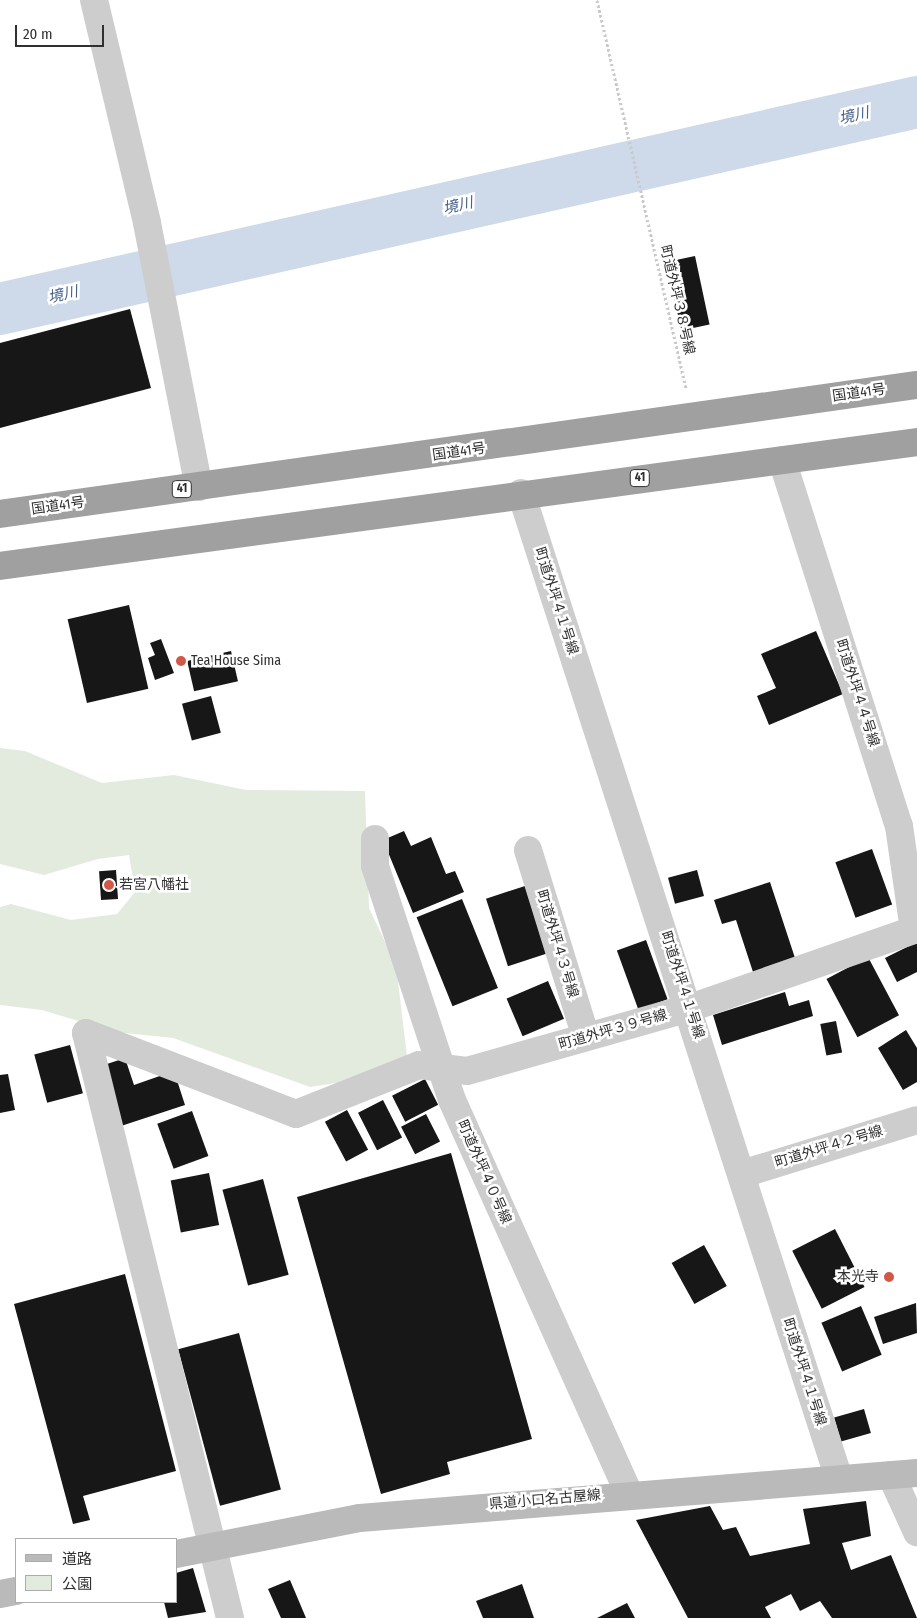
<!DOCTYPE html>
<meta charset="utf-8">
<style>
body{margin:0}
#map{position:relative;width:917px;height:1618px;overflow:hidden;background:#fff;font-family:"Fira Sans Condensed","Noto Sans JP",sans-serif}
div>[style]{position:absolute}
.green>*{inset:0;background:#e3ebdf}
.river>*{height:52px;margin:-26px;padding:0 26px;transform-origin:26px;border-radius:26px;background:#ced9e9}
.building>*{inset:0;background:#171717;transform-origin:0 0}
.path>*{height:3px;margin-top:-1.5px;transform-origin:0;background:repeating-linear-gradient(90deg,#cacaca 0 2.5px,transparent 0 5px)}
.minor>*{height:28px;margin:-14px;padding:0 14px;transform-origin:14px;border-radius:14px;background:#cdcdcd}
.secondary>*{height:28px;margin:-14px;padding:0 14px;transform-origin:14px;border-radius:14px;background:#bababa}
.trunk>*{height:28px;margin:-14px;padding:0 14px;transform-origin:14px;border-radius:14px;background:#a0a0a0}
.dots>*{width:14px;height:14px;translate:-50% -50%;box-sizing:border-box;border:2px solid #fff;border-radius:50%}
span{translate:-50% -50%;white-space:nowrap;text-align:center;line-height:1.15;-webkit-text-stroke:5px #fff;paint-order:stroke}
.shield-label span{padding:1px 4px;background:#fff;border:1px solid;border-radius:4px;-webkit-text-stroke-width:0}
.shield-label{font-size:12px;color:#303030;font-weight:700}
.street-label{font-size:14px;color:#303030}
.poi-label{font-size:14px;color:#303030}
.left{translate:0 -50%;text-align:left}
.right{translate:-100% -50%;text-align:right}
.water-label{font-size:15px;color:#466289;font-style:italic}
.legend{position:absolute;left:15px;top:1538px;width:162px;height:65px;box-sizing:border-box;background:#fff;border:1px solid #acacac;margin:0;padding:6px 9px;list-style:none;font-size:15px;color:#303030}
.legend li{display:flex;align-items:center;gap:10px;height:25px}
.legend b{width:25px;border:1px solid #acacac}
.scale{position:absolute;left:15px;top:25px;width:89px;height:22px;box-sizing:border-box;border:2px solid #303030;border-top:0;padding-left:6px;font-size:15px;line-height:18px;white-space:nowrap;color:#303030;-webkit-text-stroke:4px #fff;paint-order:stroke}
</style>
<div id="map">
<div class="green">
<div style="clip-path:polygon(0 748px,25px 751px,102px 783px,174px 775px,246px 790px,365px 791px,369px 908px,396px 965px,407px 1056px,362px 1079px,310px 1087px,173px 1038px,115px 1032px,42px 1010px,0 1005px,0 907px,11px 904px,71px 920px,117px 914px,135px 892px,129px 855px,98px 859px,44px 875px,0 864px)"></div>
</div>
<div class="river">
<div style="left:0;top:309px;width:940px;rotate:-12.72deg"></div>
</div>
<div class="building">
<div style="left:695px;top:256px;width:70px;height:29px;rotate:78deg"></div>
<div style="clip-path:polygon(130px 309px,151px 388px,0 428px,0 343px)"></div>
<div style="left:129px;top:605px;width:86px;height:63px;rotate:77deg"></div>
<div style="clip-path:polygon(816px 631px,843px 694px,769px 725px,757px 696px,776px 688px,761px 654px)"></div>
<div style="clip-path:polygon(161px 639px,174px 673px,155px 680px,148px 658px,155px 655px,150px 643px)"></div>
<div style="left:231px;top:651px;width:31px;height:45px;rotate:77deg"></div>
<div style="left:211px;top:696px;width:38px;height:30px;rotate:75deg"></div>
<div style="clip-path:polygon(404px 831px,411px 846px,431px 837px,446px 874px,455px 871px,464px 892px,413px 913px,383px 840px)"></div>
<div style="left:872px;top:849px;width:59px;height:39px;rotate:70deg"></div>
<div style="left:116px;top:870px;width:29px;height:17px;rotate:86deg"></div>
<div style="left:697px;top:870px;width:27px;height:30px;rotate:75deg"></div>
<div style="clip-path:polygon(770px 882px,795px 958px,753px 972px,736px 920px,722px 924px,714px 900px)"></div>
<div style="left:525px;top:886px;width:71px;height:41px;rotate:72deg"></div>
<div style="left:462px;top:899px;width:96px;height:49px;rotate:68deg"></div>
<div style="left:646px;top:940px;width:63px;height:31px;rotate:70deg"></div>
<div style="clip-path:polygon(917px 942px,917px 972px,897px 982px,885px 958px)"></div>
<div style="left:868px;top:957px;width:66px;height:47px;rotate:62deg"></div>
<div style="left:548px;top:981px;width:41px;height:45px;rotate:67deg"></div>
<div style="clip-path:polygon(785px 992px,789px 1006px,809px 1000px,813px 1016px,722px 1045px,713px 1015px)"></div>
<div style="left:836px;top:1021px;width:32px;height:16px;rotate:79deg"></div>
<div style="clip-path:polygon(906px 1030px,917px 1048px,917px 1082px,903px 1090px,878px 1048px)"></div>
<div style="left:70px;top:1045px;width:50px;height:37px;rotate:75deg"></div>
<div style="clip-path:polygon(125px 1058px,134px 1085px,174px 1071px,185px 1105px,121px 1126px,101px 1066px)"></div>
<div style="clip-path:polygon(8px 1074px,15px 1110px,0 1113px,0 1075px)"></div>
<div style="left:425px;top:1079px;width:29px;height:37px;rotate:63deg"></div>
<div style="left:383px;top:1100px;width:42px;height:28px;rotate:63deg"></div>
<div style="left:347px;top:1110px;width:45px;height:25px;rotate:62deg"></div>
<div style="left:192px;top:1111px;width:48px;height:37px;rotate:70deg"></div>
<div style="left:426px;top:1114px;width:31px;height:28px;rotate:63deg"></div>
<div style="clip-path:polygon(451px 1153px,532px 1439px,447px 1462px,450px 1474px,381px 1494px,297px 1197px)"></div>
<div style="left:209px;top:1173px;width:53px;height:39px;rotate:79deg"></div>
<div style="left:263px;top:1179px;width:99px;height:42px;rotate:75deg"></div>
<div style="left:835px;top:1229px;width:65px;height:48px;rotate:63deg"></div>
<div style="left:704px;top:1245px;width:47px;height:37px;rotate:61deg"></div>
<div style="clip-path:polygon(125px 1274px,176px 1471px,83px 1496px,90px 1520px,73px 1524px,14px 1304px)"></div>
<div style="clip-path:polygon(916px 1303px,917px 1333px,883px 1344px,874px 1317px)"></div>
<div style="left:861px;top:1306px;width:53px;height:43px;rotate:67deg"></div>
<div style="left:239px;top:1333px;width:162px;height:63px;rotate:75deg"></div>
<div style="left:864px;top:1409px;width:25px;height:31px;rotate:74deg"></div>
<div style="clip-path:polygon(866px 1501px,871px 1536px,842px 1543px,851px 1570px,891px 1555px,917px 1618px,832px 1618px,820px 1601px,800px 1611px,791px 1594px,765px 1607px,771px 1618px,688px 1618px,636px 1520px,710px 1506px,723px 1530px,736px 1527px,750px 1556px,810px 1544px,803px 1509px)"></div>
<div style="clip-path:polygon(193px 1568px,206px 1612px,168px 1618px,164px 1602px,176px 1602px,176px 1573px)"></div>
<div style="clip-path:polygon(290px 1580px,306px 1618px,281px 1618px,268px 1589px)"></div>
<div style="clip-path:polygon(522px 1584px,534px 1618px,483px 1618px,476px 1601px)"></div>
<div style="clip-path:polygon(627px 1603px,635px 1618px,597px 1618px)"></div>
</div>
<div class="path">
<div style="left:597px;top:0;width:399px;rotate:77.1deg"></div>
</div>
<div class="minor">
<div style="left:94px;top:0;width:229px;rotate:76.6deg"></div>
<div style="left:147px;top:223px;width:269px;rotate:78.9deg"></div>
<div style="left:782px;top:460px;width:384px;rotate:72.3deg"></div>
<div style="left:899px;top:826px;width:105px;rotate:81.8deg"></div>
<div style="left:521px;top:493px;width:1036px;rotate:72.12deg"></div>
<div style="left:375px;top:839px;width:27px;rotate:90deg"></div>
<div style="left:375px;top:866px;width:246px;rotate:71.8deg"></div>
<div style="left:452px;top:1100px;width:432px;rotate:65.8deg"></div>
<div style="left:528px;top:850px;width:196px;rotate:72.8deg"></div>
<div style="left:86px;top:1033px;width:225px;rotate:21.1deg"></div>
<div style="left:296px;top:1114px;width:132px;rotate:-21.7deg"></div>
<div style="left:419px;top:1065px;width:48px;rotate:7.1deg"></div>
<div style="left:467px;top:1071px;width:232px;rotate:-15.8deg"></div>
<div style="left:690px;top:1008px;width:240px;rotate:-19.2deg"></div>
<div style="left:86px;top:1033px;width:602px;rotate:76.17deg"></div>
<div style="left:742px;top:1174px;width:183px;rotate:-17.1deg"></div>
<div style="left:891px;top:1475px;width:63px;rotate:65.5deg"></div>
</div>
<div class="secondary">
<div style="left:176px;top:1554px;width:187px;rotate:-11.1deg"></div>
<div style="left:360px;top:1518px;width:559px;rotate:-4.62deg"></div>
<div style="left:0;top:1594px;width:16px;rotate:-11deg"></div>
</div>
<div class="trunk">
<div style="left:0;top:514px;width:926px;rotate:-8.01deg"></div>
<div style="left:0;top:566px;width:925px;rotate:-7.7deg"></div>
</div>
<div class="dots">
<div style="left:181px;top:661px;background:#d25846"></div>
<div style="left:109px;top:885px;background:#d25846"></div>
<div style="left:889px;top:1277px;background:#d25846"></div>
</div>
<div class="shield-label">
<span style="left:640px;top:478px">41</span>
<span style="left:182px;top:489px">41</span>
</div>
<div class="street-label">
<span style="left:677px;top:300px;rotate:77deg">町道外坪３８号線</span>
<span style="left:859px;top:393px;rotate:-8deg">国道41号</span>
<span style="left:459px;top:452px;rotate:-8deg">国道41号</span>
<span style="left:58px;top:506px;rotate:-8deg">国道41号</span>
<span style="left:556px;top:601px;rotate:72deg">町道外坪４１号線</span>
<span style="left:857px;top:693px;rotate:72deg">町道外坪４４号線</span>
<span style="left:557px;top:944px;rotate:73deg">町道外坪４３号線</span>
<span style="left:682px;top:985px;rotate:72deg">町道外坪４１号線</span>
<span style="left:613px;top:1030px;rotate:-16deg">町道外坪３９号線</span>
<span style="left:829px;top:1147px;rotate:-17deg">町道外坪４２号線</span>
<span style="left:484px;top:1172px;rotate:66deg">町道外坪４０号線</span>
<span style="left:804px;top:1372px;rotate:72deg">町道外坪４１号線</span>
<span style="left:545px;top:1500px;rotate:-5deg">県道小口名古屋線</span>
</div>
<div class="poi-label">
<span class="left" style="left:191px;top:661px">Tea House Sima</span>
<span class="left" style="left:119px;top:885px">若宮八幡社</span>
<span class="right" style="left:879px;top:1277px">本光寺</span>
</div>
<div class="water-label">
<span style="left:854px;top:116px;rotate:-13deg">境川</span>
<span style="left:458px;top:206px;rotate:-13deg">境川</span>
<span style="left:63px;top:295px;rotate:-13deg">境川</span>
</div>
<ul class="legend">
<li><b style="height:6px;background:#bababa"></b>道路</li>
<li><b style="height:14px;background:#e3ebdf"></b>公園</li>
</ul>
<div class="scale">20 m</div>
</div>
